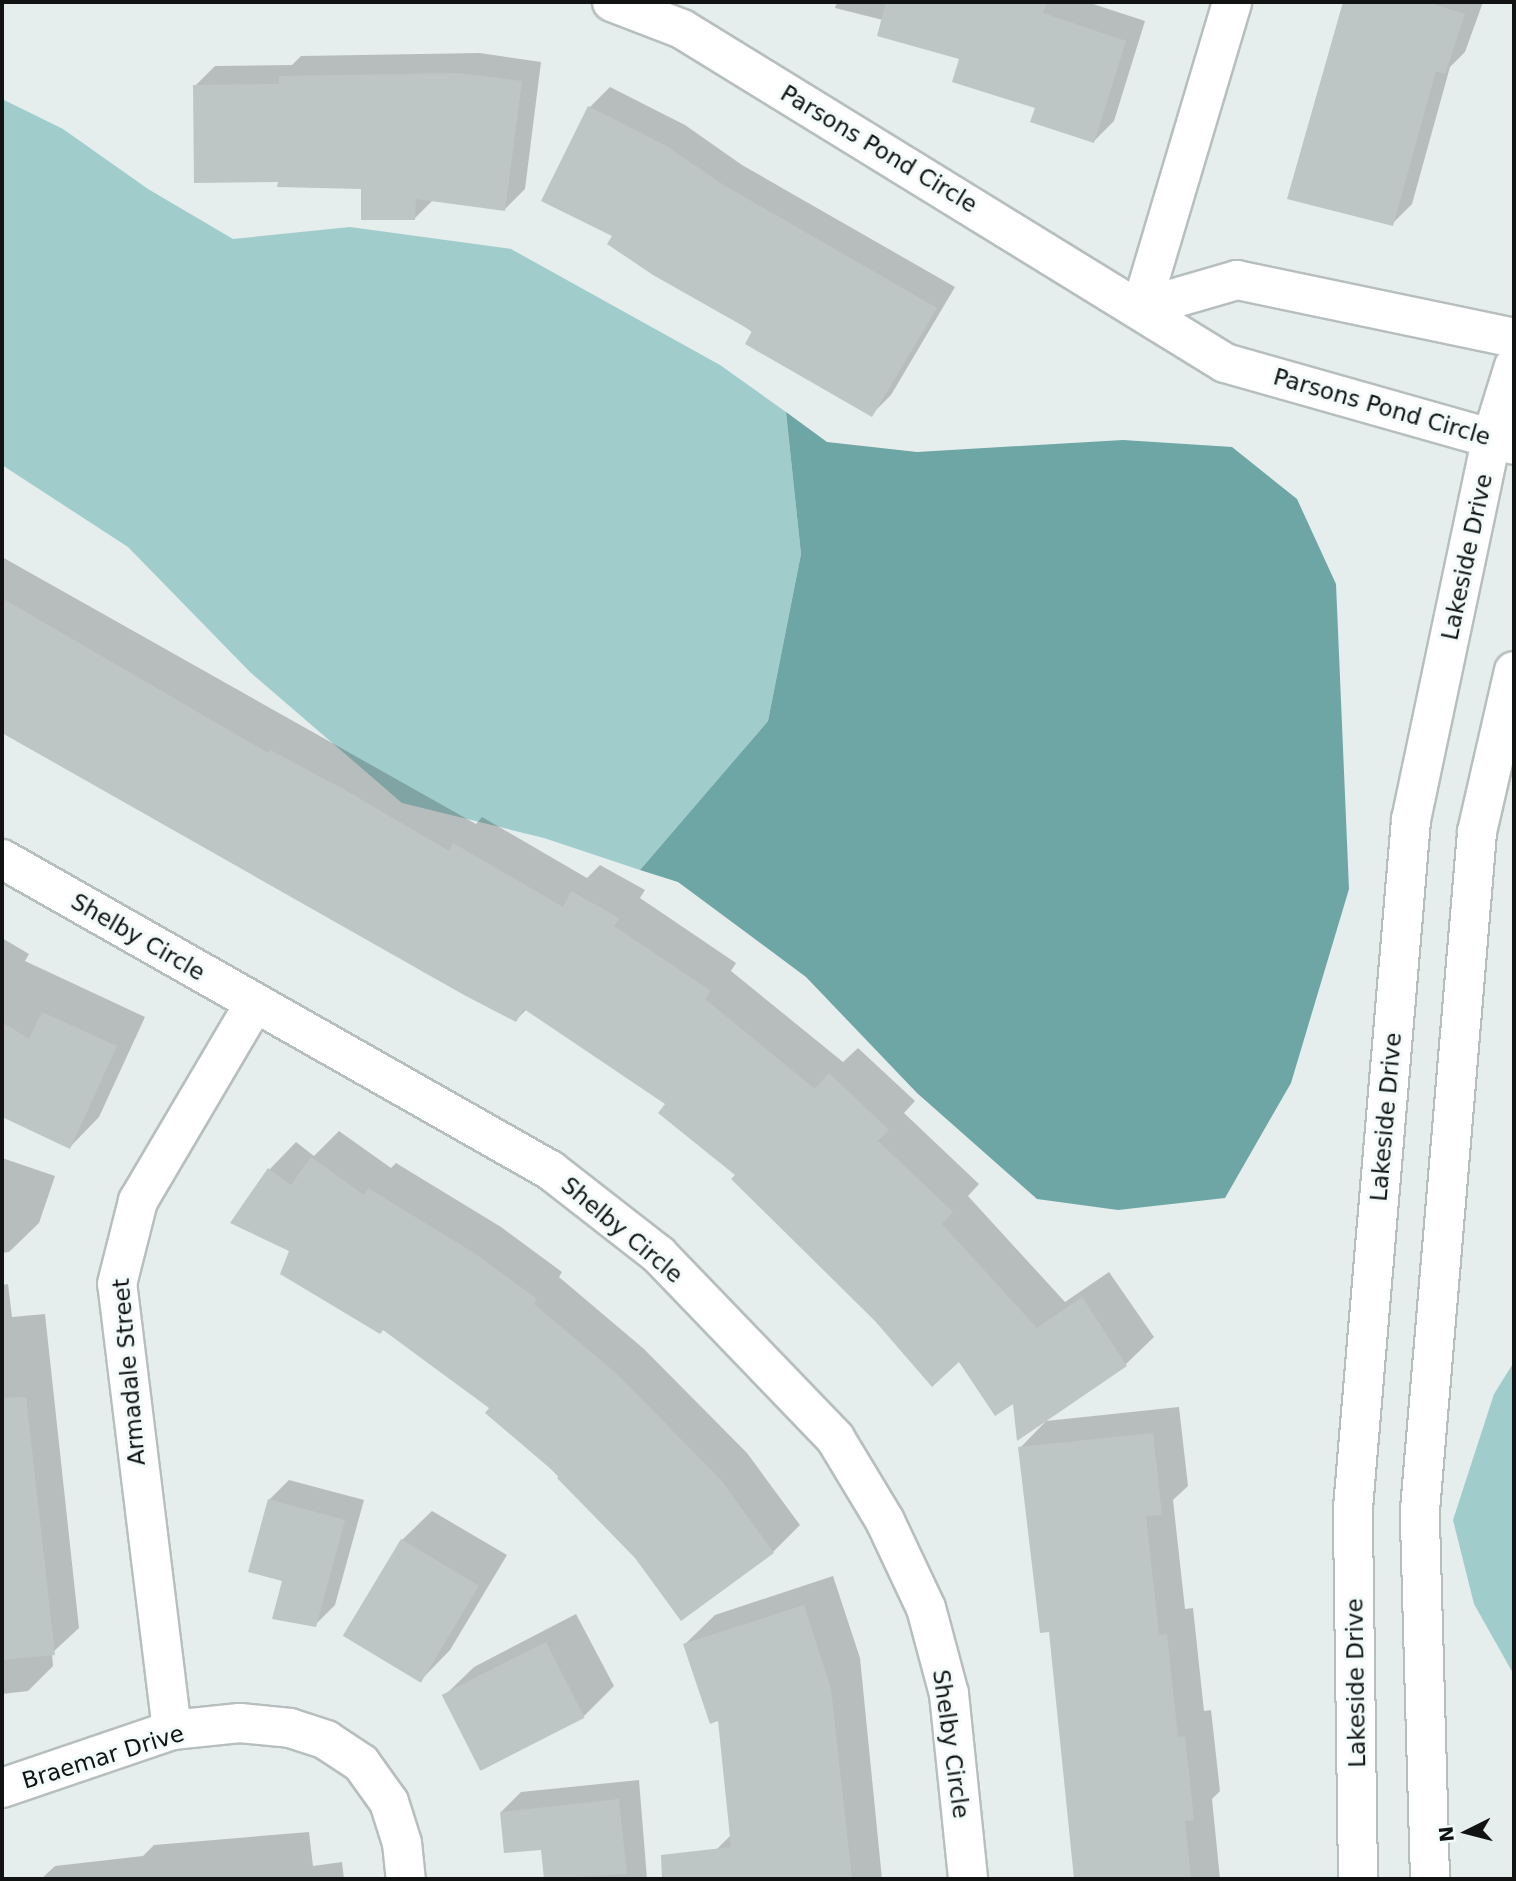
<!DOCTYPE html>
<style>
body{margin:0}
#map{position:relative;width:1516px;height:1881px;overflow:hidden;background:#e5eded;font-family:"DejaVu Sans",sans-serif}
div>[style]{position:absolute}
.green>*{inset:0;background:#a0cdcc}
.water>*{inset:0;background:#6da6a5}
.shadow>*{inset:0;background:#0003}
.building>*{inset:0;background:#bec6c5;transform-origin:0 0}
.roads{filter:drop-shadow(2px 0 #b7bfbe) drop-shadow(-2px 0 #b7bfbe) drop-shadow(0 2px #b7bfbe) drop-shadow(0 -2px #b7bfbe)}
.minor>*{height:38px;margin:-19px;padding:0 19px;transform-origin:19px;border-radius:19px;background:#fff}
span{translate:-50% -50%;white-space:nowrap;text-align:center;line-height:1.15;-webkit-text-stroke:6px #f3fafa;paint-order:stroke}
.street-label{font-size:23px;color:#101312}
.frame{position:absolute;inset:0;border:4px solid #101312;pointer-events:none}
.north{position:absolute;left:1432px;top:1797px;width:70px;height:70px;-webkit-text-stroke:5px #f3fafa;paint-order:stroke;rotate:264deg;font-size:19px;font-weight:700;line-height:28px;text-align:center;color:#101312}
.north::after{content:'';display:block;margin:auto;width:24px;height:32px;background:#101312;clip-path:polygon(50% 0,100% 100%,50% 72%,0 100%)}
</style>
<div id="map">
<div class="green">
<div style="clip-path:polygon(2px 99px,63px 129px,148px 189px,233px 239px,350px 227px,511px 249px,720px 365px,786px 412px,801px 554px,768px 721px,640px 870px,544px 838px,402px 803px,250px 672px,128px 547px,2px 465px)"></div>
<div style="clip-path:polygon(1514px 1362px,1514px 1675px,1474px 1604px,1453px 1520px,1494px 1394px)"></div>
</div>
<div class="water">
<div style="clip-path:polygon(786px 412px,827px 442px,917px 452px,1123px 440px,1232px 447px,1297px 499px,1336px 584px,1349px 889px,1291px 1083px,1225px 1198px,1118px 1210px,1037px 1199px,917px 1093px,806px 977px,678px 882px,640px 870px,768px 721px,801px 554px)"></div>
</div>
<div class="shadow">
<div style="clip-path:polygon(837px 2px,1087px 2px,1145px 21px,1114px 121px,1094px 141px,961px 57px,883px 20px,835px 8px)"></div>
<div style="clip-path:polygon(1346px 2px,1483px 2px,1465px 52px,1450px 67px,1412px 204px,1392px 224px,1336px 29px)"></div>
<div style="clip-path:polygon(480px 53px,541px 62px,525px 189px,505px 209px,434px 199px,415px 218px,363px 187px,279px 181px,195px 86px,215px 66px,292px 65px,301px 56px)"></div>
<div style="clip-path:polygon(610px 87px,685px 125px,742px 165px,955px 287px,891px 395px,871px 415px,615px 236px,544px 200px,590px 107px)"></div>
<div style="clip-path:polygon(2px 557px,476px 824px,482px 817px,587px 878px,600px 865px,645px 890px,640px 898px,736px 963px,731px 971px,843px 1062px,858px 1048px,915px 1101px,904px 1113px,979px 1184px,968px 1196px,1065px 1302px,1109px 1272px,1154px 1337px,1126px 1364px,1019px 1438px,1015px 1401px,959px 1360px,876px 1320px,668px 1103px,527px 1009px,516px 1020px,465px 994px,2px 731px)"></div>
<div style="clip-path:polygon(2px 938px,29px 954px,25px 961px,145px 1017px,99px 1117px,70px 1147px,2px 1115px)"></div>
<div style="clip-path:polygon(339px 1131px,391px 1168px,396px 1163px,501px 1227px,562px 1272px,559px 1277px,644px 1349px,747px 1453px,800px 1525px,773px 1552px,636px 1557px,492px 1408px,292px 1250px,232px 1222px,270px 1169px,296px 1142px,314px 1156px)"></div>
<div style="clip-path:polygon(2px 1158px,55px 1176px,39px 1223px,9px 1252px,2px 1253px)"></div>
<div style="clip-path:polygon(8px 1284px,12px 1317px,45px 1314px,79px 1628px,52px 1653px,53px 1666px,28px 1691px,2px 1694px,2px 1285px)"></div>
<div style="clip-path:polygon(1179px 1407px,1188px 1486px,1173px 1500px,1185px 1609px,1193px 1608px,1204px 1711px,1211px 1710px,1220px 1791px,1212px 1799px,1220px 1879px,1075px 1879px,1051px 1630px,1020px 1448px,1046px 1421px)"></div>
<div style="clip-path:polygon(289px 1480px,364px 1500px,335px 1605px,315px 1625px,284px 1580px,269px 1500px)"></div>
<div style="clip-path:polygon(432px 1511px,507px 1555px,450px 1650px,421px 1680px,402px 1540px)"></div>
<div style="clip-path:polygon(833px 1576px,860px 1658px,882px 1879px,719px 1879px,716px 1850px,732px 1834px,720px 1719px,685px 1644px,715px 1615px)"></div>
<div style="clip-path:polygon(576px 1614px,614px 1686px,584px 1716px,482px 1770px,444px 1696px,474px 1667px)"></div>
<div style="clip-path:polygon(639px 1780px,647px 1879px,546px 1879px,542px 1848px,501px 1812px,521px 1792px)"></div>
<div style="clip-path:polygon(309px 1832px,313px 1866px,342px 1862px,344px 1879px,41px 1879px,55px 1866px,143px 1856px,154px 1845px)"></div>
</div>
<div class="building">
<div style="clip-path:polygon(886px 2px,1047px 2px,1043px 13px,1126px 41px,1094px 143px,1030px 122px,1035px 108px,952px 82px,959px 59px,877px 36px)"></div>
<div style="clip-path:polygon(1343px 2px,1427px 2px,1465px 14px,1445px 74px,1436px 71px,1393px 226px,1287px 199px)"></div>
<div style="clip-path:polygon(459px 73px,522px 81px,505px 211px,416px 199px,415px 220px,361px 220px,361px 189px,277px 187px,278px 182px,194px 183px,193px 85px,279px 84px,279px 76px)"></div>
<div style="clip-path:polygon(588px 106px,665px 145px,722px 184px,937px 308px,872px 417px,745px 344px,752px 331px,653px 275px,607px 244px,612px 236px,541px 201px)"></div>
<div style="clip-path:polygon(2px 598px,268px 753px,270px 750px,345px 790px,449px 851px,453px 843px,563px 907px,571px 891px,619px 918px,614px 926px,711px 991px,705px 999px,815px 1089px,829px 1073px,889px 1130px,878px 1141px,953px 1212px,942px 1224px,1037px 1328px,1082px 1297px,1127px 1366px,1017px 1441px,1013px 1404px,995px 1416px,959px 1362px,932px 1387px,875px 1321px,731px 1179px,735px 1175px,658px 1113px,665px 1104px,524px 1009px,516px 1022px,464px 995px,2px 733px)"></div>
<div style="clip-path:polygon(42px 1012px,117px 1046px,70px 1149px,2px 1117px,2px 1022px,29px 1039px)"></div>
<div style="clip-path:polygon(311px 1157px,364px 1195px,368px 1188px,474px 1253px,537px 1299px,534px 1304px,618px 1375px,721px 1480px,774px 1553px,681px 1621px,635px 1558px,557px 1478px,559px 1476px,485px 1413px,489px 1408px,383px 1330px,380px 1334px,280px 1274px,289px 1251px,230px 1223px,268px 1168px,291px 1185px)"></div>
<div style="clip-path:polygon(26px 1397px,55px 1655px,2px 1660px,2px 1398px)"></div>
<div style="clip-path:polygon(1153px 1433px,1162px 1515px,1146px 1516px,1159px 1635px,1167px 1634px,1178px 1737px,1185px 1736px,1194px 1820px,1185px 1821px,1191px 1879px,1074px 1879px,1049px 1632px,1040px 1633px,1018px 1447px)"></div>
<div style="clip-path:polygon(268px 1499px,345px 1520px,316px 1627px,272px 1619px,282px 1581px,248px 1572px)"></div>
<div style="left:401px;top:1539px;width:91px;height:113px;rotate:31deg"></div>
<div style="clip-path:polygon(804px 1605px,831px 1689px,852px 1879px,662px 1879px,661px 1855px,731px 1847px,718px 1721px,710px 1724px,683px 1644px)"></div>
<div style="left:546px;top:1642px;width:85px;height:117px;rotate:63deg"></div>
<div style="clip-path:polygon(619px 1799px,627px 1874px,544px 1879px,541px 1850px,504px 1853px,500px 1812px)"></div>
</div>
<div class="roads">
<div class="minor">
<div style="left:612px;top:2px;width:75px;rotate:21.1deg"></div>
<div style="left:682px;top:29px;width:637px;rotate:31.6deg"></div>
<div style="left:1225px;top:363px;width:300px;rotate:15.8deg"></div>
<div style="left:1141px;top:308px;width:100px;rotate:-16.3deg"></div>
<div style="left:1237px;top:280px;width:283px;rotate:11.8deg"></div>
<div style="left:1141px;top:308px;width:319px;rotate:-73.4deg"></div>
<div style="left:2px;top:859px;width:630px;rotate:29.58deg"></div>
<div style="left:550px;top:1170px;width:138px;rotate:37.9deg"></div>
<div style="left:659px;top:1255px;width:254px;rotate:46.1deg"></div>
<div style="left:835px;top:1438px;width:97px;rotate:58.9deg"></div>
<div style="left:885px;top:1521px;width:96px;rotate:64.8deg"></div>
<div style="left:926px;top:1608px;width:89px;rotate:75deg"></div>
<div style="left:949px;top:1694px;width:186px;rotate:84.1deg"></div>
<div style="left:172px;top:1730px;width:449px;rotate:-97deg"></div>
<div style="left:117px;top:1284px;width:86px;rotate:-75.8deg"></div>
<div style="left:138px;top:1201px;width:229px;rotate:-59.5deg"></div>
<div style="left:2px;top:1788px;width:180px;rotate:-18.8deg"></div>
<div style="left:172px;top:1730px;width:68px;rotate:-5.9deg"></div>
<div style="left:240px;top:1723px;width:50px;rotate:5.7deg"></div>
<div style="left:290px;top:1728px;width:38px;rotate:18deg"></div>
<div style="left:326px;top:1740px;width:42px;rotate:33.3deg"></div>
<div style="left:361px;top:1763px;width:48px;rotate:54.3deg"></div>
<div style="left:389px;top:1802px;width:43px;rotate:72.4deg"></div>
<div style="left:402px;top:1843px;width:36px;rotate:84deg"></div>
<div style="left:1358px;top:1879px;width:371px;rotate:-90.8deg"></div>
<div style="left:1353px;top:1508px;width:690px;rotate:-85.18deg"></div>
<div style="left:1411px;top:820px;width:391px;rotate:-78.1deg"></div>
<div style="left:1492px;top:437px;width:74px;rotate:-72.8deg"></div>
<div style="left:1430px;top:1879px;width:369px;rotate:-91.6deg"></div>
<div style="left:1420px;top:1510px;width:680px;rotate:-85.19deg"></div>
<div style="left:1477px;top:832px;width:165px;rotate:-77.1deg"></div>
</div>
</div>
<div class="street-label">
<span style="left:879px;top:149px;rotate:31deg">Parsons Pond Circle</span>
<span style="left:1382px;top:407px;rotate:16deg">Parsons Pond Circle</span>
<span style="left:1467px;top:557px;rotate:-78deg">Lakeside Drive</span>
<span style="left:138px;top:937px;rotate:30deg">Shelby Circle</span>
<span style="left:1386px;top:1117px;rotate:-85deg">Lakeside Drive</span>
<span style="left:622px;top:1230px;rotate:40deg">Shelby Circle</span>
<span style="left:129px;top:1372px;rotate:-95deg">Armadale Street</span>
<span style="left:1356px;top:1683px;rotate:-91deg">Lakeside Drive</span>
<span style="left:951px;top:1744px;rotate:82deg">Shelby Circle</span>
<span style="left:103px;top:1757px;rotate:-17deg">Braemar Drive</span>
</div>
<div class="frame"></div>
<div class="north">N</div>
</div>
